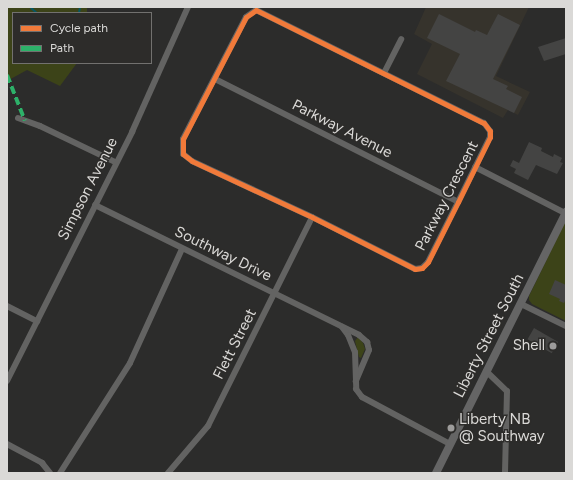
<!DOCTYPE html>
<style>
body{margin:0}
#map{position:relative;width:573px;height:480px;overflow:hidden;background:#2c2c2b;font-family:Figtree,sans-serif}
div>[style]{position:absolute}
.built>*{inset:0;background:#36332c}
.green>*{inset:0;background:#3c4318}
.stream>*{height:2px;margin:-1px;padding:0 1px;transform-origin:1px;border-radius:1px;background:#055762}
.building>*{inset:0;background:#444443;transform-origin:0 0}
.street>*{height:6px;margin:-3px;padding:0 3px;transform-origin:3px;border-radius:3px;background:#636362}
.secondary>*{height:8px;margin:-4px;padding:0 4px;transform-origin:4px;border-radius:4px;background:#656565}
.quiet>*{height:4px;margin-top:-2px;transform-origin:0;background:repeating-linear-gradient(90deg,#2db169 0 8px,transparent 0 12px)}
.cycleway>*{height:5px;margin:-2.5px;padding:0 2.5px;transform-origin:2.5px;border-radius:2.5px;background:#f17a3a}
.dots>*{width:11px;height:11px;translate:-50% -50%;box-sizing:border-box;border:2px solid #2d2c2a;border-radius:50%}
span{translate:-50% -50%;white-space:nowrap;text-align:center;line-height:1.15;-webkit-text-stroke:3px #2d2c2a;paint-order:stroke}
.street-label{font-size:15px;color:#dad9d7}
.poi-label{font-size:15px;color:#dad9d7}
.right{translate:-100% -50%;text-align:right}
.left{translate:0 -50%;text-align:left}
.frame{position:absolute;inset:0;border:8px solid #dad9d7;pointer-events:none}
.legend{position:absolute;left:12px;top:12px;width:140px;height:52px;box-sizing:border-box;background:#2d2c2a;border:1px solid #72716f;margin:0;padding:5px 7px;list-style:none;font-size:12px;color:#dad9d7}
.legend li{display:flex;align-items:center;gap:8px;height:20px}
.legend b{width:20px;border:1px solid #72716f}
</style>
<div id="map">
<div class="built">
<div style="clip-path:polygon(426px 7px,529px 7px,496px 76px,530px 92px,518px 115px,508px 110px,503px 118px,417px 74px,432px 44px,414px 34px)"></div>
</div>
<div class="green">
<div style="clip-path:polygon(7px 7px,87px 7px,87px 13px,13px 13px,13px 63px,77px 63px,60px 86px,27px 70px,7px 81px)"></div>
<div style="clip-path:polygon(566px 220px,566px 321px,532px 304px,529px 300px,529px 296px)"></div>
<div style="clip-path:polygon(358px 337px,363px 343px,365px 349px,361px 358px,359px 357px,355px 341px)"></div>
</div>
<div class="stream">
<div style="left:30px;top:7px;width:9px;rotate:41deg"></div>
<div style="left:79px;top:13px;width:6px;rotate:-81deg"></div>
</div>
<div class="building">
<div style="clip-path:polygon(439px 14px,475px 32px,476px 30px,487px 35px,498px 14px,520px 25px,493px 79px,508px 86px,506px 89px,522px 97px,514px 113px,446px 81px,460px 54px,427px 38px)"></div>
<div style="clip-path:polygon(566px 38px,566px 54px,544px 61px,538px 47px)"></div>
<div style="clip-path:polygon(529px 142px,542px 148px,541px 151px,553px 157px,554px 154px,562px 158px,560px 162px,563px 163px,557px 174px,536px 165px,528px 180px,514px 173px,516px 169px,510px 166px,513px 160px,519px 163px)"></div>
<div style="clip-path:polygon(555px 280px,566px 285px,566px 299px,564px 303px,559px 301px,560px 299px,549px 294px)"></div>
<div style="left:534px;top:328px;width:28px;height:13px;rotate:30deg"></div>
</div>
<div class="street">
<div style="left:256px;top:10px;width:254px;rotate:26.4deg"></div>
<div style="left:484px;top:123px;width:10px;rotate:53deg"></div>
<div style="left:490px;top:131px;width:6px;rotate:90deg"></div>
<div style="left:490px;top:137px;width:72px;rotate:116.2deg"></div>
<div style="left:458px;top:202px;width:67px;rotate:116.6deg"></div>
<div style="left:428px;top:262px;width:8px;rotate:135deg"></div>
<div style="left:422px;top:268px;width:7px;rotate:172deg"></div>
<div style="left:415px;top:269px;width:115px;rotate:-153.2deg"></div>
<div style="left:312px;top:217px;width:132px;rotate:-155deg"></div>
<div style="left:192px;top:161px;width:11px;rotate:-142deg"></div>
<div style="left:183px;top:154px;width:15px;rotate:-90deg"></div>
<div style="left:183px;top:139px;width:137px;rotate:-62.7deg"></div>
<div style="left:246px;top:17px;width:12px;rotate:-35deg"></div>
<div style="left:384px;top:73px;width:38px;rotate:-63deg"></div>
<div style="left:215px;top:79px;width:272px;rotate:26.8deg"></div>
<div style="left:18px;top:118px;width:23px;rotate:20deg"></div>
<div style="left:40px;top:126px;width:83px;rotate:25.6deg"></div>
<div style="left:475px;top:167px;width:101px;rotate:27.1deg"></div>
<div style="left:95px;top:205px;width:294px;rotate:26.2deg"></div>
<div style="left:359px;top:335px;width:11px;rotate:41deg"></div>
<div style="left:367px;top:342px;width:8px;rotate:76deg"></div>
<div style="left:369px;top:350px;width:34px;rotate:113deg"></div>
<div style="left:521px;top:304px;width:50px;rotate:26.1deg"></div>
<div style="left:7px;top:306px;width:34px;rotate:27deg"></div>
<div style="left:342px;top:327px;width:10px;rotate:53deg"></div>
<div style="left:348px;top:335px;width:18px;rotate:68deg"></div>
<div style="left:355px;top:352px;width:37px;rotate:88deg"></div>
<div style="left:356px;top:389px;width:10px;rotate:53deg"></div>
<div style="left:362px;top:397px;width:100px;rotate:28.1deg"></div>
<div style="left:486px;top:371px;width:29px;rotate:44deg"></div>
<div style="left:507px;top:391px;width:82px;rotate:91.4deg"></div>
<div style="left:7px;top:381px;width:279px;rotate:-63.3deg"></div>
<div style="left:132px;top:132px;width:137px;rotate:-65.9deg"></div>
<div style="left:7px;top:444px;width:40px;rotate:28deg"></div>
<div style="left:42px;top:463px;width:13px;rotate:51deg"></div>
<div style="left:60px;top:473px;width:130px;rotate:-57.5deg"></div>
<div style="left:130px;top:363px;width:125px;rotate:-65.5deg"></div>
<div style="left:168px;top:473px;width:62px;rotate:-49.6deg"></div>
<div style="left:208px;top:426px;width:233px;rotate:-63.5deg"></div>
</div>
<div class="secondary">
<div style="left:436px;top:473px;width:292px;rotate:-63.5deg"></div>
</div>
<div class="quiet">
<div style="left:7px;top:75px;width:49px;rotate:68.6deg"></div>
</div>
<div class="cycleway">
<div style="left:256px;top:10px;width:254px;rotate:26.4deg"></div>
<div style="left:484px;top:123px;width:10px;rotate:53deg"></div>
<div style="left:490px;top:131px;width:6px;rotate:90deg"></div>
<div style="left:490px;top:137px;width:72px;rotate:116.2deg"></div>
<div style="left:458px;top:202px;width:67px;rotate:116.6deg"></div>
<div style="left:428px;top:262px;width:8px;rotate:135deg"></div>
<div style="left:422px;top:268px;width:7px;rotate:172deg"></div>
<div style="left:415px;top:269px;width:115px;rotate:-153.2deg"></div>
<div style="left:312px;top:217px;width:132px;rotate:-155deg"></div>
<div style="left:192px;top:161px;width:11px;rotate:-142deg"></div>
<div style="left:183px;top:154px;width:15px;rotate:-90deg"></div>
<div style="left:183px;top:139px;width:137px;rotate:-62.7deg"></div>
<div style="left:246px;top:17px;width:12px;rotate:-35deg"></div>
</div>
<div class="dots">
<div style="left:553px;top:346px;background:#9d9c9b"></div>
<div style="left:451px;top:428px;background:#9d9c9b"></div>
</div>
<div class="street-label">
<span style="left:342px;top:129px;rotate:27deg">Parkway Avenue</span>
<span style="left:88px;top:189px;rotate:-63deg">Simpson Avenue</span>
<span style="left:447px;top:196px;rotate:-63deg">Parkway Crescent</span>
<span style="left:223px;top:254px;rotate:26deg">Southway Drive</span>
<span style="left:489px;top:336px;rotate:-63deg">Liberty Street South</span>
<span style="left:235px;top:344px;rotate:-63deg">Flett Street</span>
</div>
<div class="poi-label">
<span class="right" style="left:545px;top:346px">Shell</span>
<span class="left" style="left:459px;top:428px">Liberty NB<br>@ Southway</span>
</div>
<div class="frame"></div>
<ul class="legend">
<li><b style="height:5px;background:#f17a3a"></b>Cycle path</li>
<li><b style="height:5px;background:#2db169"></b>Path</li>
</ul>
</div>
